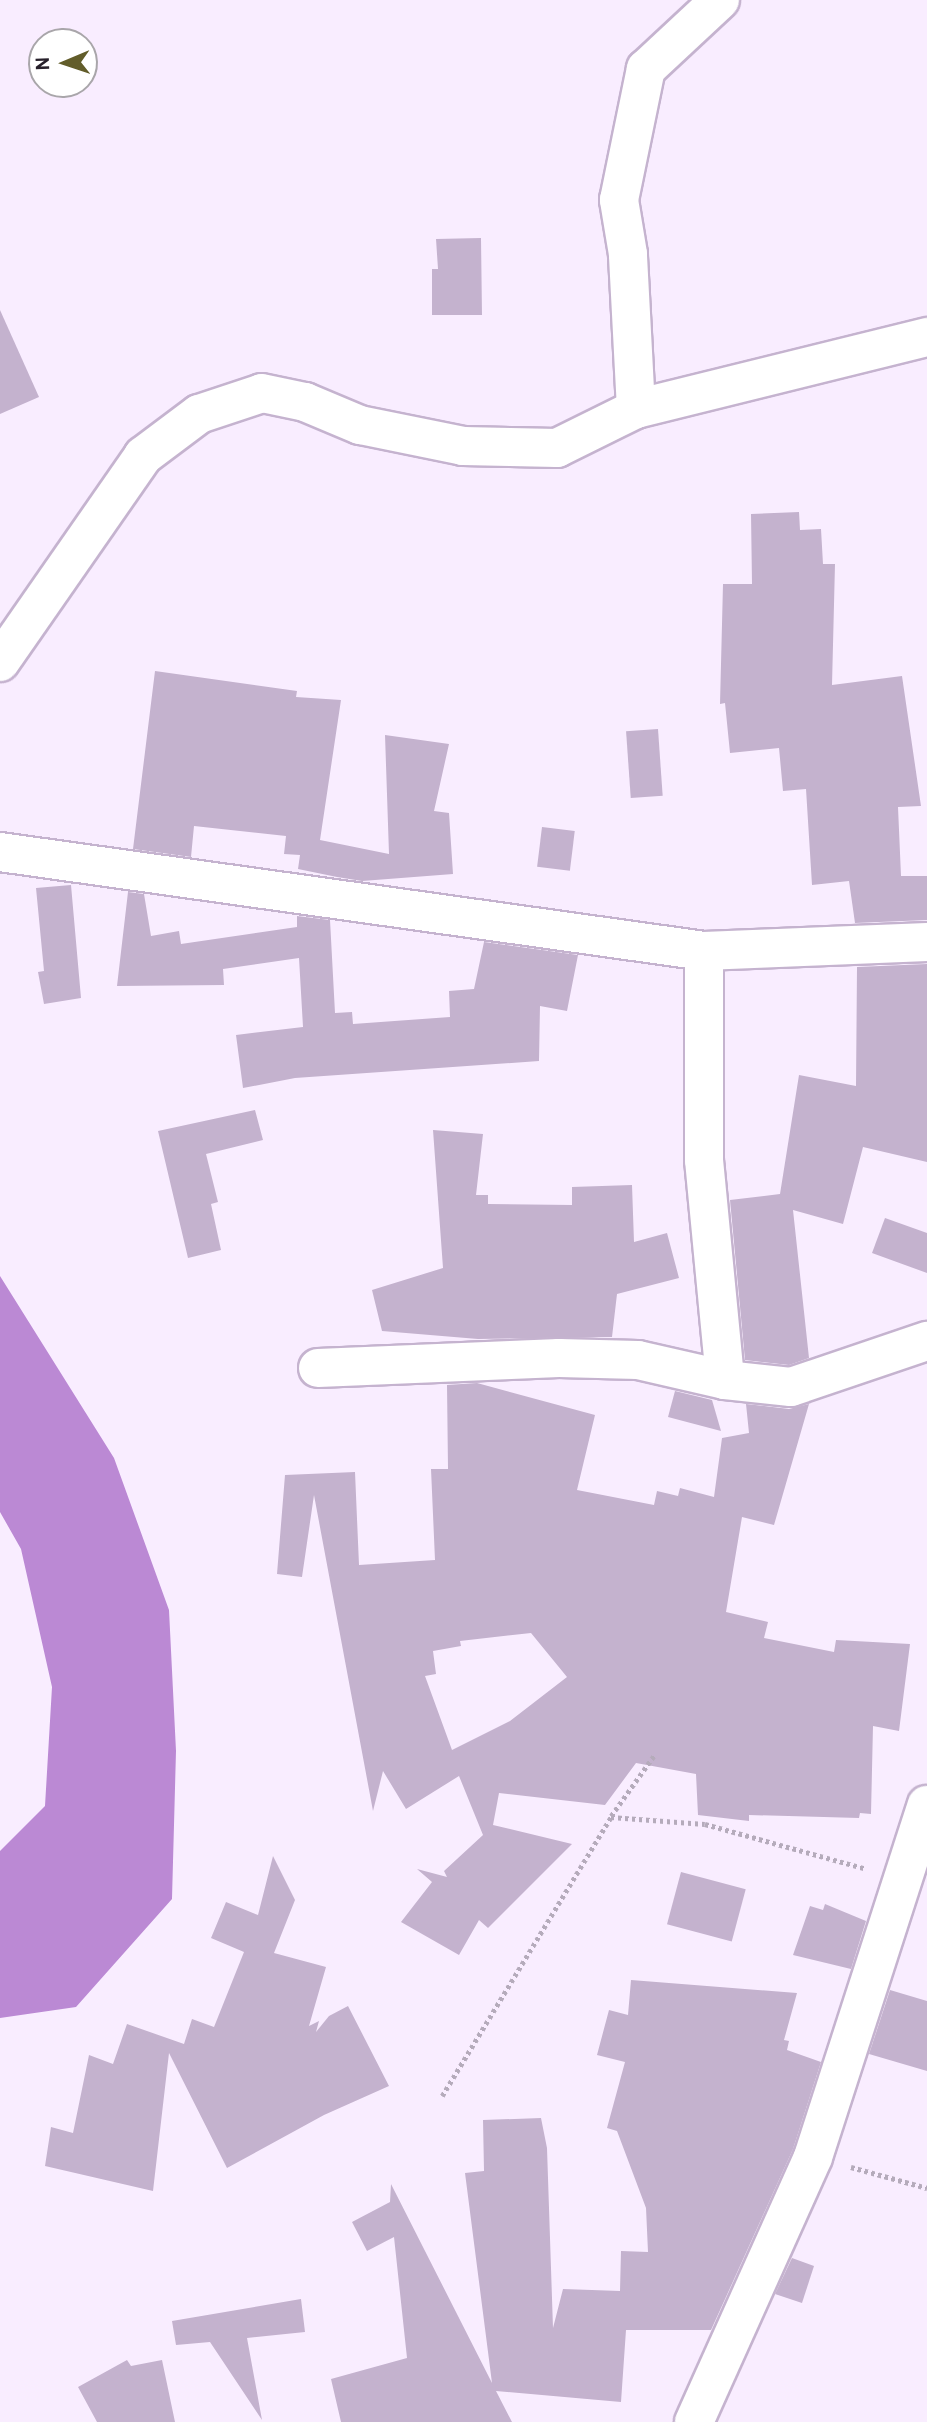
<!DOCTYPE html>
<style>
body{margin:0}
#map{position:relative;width:927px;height:2422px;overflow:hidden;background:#f9edff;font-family:Overpass,sans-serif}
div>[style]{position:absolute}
.water>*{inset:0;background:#bb89d4}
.building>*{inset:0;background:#c4b2ce;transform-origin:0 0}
.path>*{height:4.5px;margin-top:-2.25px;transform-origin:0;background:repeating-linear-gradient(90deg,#b5abbb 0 3.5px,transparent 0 7px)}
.roads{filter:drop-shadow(2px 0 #c5b3cf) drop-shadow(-2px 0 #c5b3cf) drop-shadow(0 2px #c5b3cf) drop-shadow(0 -2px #c5b3cf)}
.minor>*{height:38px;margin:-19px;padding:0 19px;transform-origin:19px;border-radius:19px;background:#fff}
span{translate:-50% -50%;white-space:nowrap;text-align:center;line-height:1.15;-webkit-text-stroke:7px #fff;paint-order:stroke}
.north{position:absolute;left:28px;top:28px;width:70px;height:70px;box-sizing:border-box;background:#fff;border:2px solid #a9a6aa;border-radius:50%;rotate:268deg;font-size:19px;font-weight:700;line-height:28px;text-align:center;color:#27202b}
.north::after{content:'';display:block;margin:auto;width:24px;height:32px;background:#625d2a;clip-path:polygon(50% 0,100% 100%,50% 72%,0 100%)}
</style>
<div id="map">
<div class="water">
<div style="clip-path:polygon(0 1276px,114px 1458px,169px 1610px,176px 1751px,172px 1899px,76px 2007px,0 2018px,0 1851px,45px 1806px,52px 1687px,21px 1549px,0 1512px)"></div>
</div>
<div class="building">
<div style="clip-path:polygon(481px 238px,482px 315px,432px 315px,432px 269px,438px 269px,436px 239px)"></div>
<div style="clip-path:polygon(0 310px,39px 397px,0 414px)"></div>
<div style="clip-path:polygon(799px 512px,800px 530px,821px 529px,823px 564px,835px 564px,832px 685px,902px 676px,921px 806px,898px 807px,901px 876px,927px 876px,927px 920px,855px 923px,849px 881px,812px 885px,806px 789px,783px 791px,779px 748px,730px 753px,725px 703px,720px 704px,723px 584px,752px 584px,751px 514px)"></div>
<div style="clip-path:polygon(155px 671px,297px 691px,296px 697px,341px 700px,320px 840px,389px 854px,385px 735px,449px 744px,434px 811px,449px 813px,453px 874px,362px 881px,337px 877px,298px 869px,300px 855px,284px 854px,286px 836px,194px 826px,191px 857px,133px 849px)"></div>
<div style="left:658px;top:729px;width:67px;height:32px;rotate:86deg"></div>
<div style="left:542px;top:827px;width:33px;height:40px;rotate:7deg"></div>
<div style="clip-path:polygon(71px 885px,81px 998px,44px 1004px,38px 972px,44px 971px,36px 888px)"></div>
<div style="clip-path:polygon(128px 892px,144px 894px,151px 936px,179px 931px,181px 944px,297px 927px,297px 916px,330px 920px,335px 1013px,352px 1012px,353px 1024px,450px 1017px,449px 991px,474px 989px,484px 942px,578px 955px,567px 1011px,540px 1006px,539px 1061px,295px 1078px,243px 1088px,236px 1035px,303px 1027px,299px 958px,223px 969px,224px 985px,117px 986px)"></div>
<div style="clip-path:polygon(927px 964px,927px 1162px,863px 1147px,843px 1224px,793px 1210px,809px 1358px,789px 1365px,745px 1360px,730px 1200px,780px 1194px,799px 1075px,856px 1086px,857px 967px)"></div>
<div style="clip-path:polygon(255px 1110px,263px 1140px,206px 1154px,218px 1202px,211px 1204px,221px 1250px,188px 1258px,158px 1131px)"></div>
<div style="clip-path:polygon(433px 1130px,483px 1134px,476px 1195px,488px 1195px,488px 1204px,572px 1205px,572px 1187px,632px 1185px,634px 1242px,667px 1233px,679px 1278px,617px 1294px,612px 1337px,478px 1339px,382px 1331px,372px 1290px,443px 1268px)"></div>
<div style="clip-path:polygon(885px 1218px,927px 1233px,927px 1273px,872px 1253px)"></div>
<div style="clip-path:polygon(evenodd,477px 1383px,595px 1415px,577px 1490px,654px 1505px,657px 1491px,678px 1496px,680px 1488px,714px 1497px,722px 1438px,749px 1433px,746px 1404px,789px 1409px,809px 1404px,774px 1525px,742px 1517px,726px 1612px,768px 1622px,764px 1638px,834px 1652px,836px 1640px,910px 1644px,899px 1731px,873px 1726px,871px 1814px,860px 1813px,859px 1818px,749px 1815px,749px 1821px,698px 1815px,696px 1774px,636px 1763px,605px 1805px,499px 1793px,493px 1825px,572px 1844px,488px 1928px,479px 1920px,459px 1955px,401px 1922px,432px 1882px,417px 1869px,447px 1877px,444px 1871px,483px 1835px,459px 1776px,406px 1809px,383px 1771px,373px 1811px,314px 1495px,302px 1577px,277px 1574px,285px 1475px,355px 1472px,359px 1565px,435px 1560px,431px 1469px,448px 1469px,447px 1385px,477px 1383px,531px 1633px,567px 1677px,510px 1721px,452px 1750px,425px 1676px,436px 1674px,433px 1651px,461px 1646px,460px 1641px,531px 1633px)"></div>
<div style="clip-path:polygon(675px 1391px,712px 1400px,721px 1431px,668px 1417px)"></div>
<div style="clip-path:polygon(273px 1856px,295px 1900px,274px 1953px,326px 1967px,309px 2026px,319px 2021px,316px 2032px,329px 2016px,348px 2006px,389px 2086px,324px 2115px,227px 2168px,169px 2053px,153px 2191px,45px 2166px,51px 2127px,73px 2133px,89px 2055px,113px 2064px,127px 2024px,184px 2044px,192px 2019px,214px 2027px,244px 1952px,211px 1938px,226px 1902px,258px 1915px)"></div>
<div style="left:681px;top:1872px;width:67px;height:54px;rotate:15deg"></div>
<div style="clip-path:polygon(825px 1904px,866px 1921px,851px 1969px,793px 1955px,810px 1906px,823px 1910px)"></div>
<div style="clip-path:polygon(631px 1980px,797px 1993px,784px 2040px,789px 2041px,787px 2050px,821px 2062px,793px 2149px,711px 2330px,626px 2330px,621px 2402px,496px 2391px,512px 2422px,341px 2422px,331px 2379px,407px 2358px,394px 2237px,367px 2251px,352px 2222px,390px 2202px,391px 2184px,492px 2383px,465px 2173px,484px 2171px,483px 2120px,541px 2118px,547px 2148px,553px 2328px,563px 2289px,620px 2291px,621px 2251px,648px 2252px,646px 2208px,617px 2131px,607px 2128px,625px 2062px,597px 2055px,609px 2010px,628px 2015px)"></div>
<div style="clip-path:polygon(890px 1990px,927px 2001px,927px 2071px,869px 2054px)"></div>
<div style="clip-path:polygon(792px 2258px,814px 2266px,802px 2303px,775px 2294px)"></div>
<div style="clip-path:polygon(301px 2299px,305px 2332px,247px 2338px,262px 2420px,210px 2342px,176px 2345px,172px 2321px)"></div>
<div style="clip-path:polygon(127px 2360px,131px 2366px,162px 2360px,175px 2422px,97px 2422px,78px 2387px)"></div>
</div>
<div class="path">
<div style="left:611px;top:1816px;width:76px;rotate:-54.6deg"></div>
<div style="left:442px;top:2096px;width:326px;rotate:-58.8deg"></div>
<div style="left:611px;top:1817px;width:94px;rotate:4.3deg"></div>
<div style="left:705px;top:1824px;width:165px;rotate:15.5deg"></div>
<div style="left:851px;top:2167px;width:79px;rotate:15.4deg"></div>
</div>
<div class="roads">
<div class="minor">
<div style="left:636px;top:409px;width:155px;rotate:-93deg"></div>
<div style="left:628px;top:254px;width:55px;rotate:-99.5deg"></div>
<div style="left:619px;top:200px;width:134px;rotate:-78.4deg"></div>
<div style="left:646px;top:69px;width:101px;rotate:-43deg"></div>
<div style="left:0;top:662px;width:251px;rotate:-55.2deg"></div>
<div style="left:143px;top:456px;width:70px;rotate:-36.9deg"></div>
<div style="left:199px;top:414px;width:66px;rotate:-18.4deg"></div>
<div style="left:262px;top:393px;width:44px;rotate:11.8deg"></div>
<div style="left:305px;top:402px;width:60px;rotate:22.7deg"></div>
<div style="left:360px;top:425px;width:105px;rotate:11.5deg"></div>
<div style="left:463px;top:446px;width:94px;rotate:1.2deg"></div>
<div style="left:557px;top:448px;width:88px;rotate:-26.3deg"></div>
<div style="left:636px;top:409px;width:300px;rotate:-13.9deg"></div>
<div style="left:0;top:852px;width:711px;rotate:8deg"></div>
<div style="left:704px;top:951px;width:223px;rotate:-2.3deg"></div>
<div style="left:704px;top:951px;width:209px;rotate:90deg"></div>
<div style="left:704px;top:1160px;width:221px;rotate:84.5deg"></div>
<div style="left:318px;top:1368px;width:241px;rotate:-2.4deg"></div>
<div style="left:559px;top:1358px;width:79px;rotate:1.5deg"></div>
<div style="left:638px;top:1360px;width:89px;rotate:12.9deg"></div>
<div style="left:725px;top:1380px;width:66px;rotate:6.1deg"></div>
<div style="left:791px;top:1387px;width:144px;rotate:-18.7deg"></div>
<div style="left:694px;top:2422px;width:290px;rotate:-65.8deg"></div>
<div style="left:813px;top:2157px;width:370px;rotate:-72.1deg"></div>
</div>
</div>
<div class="north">N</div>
</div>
